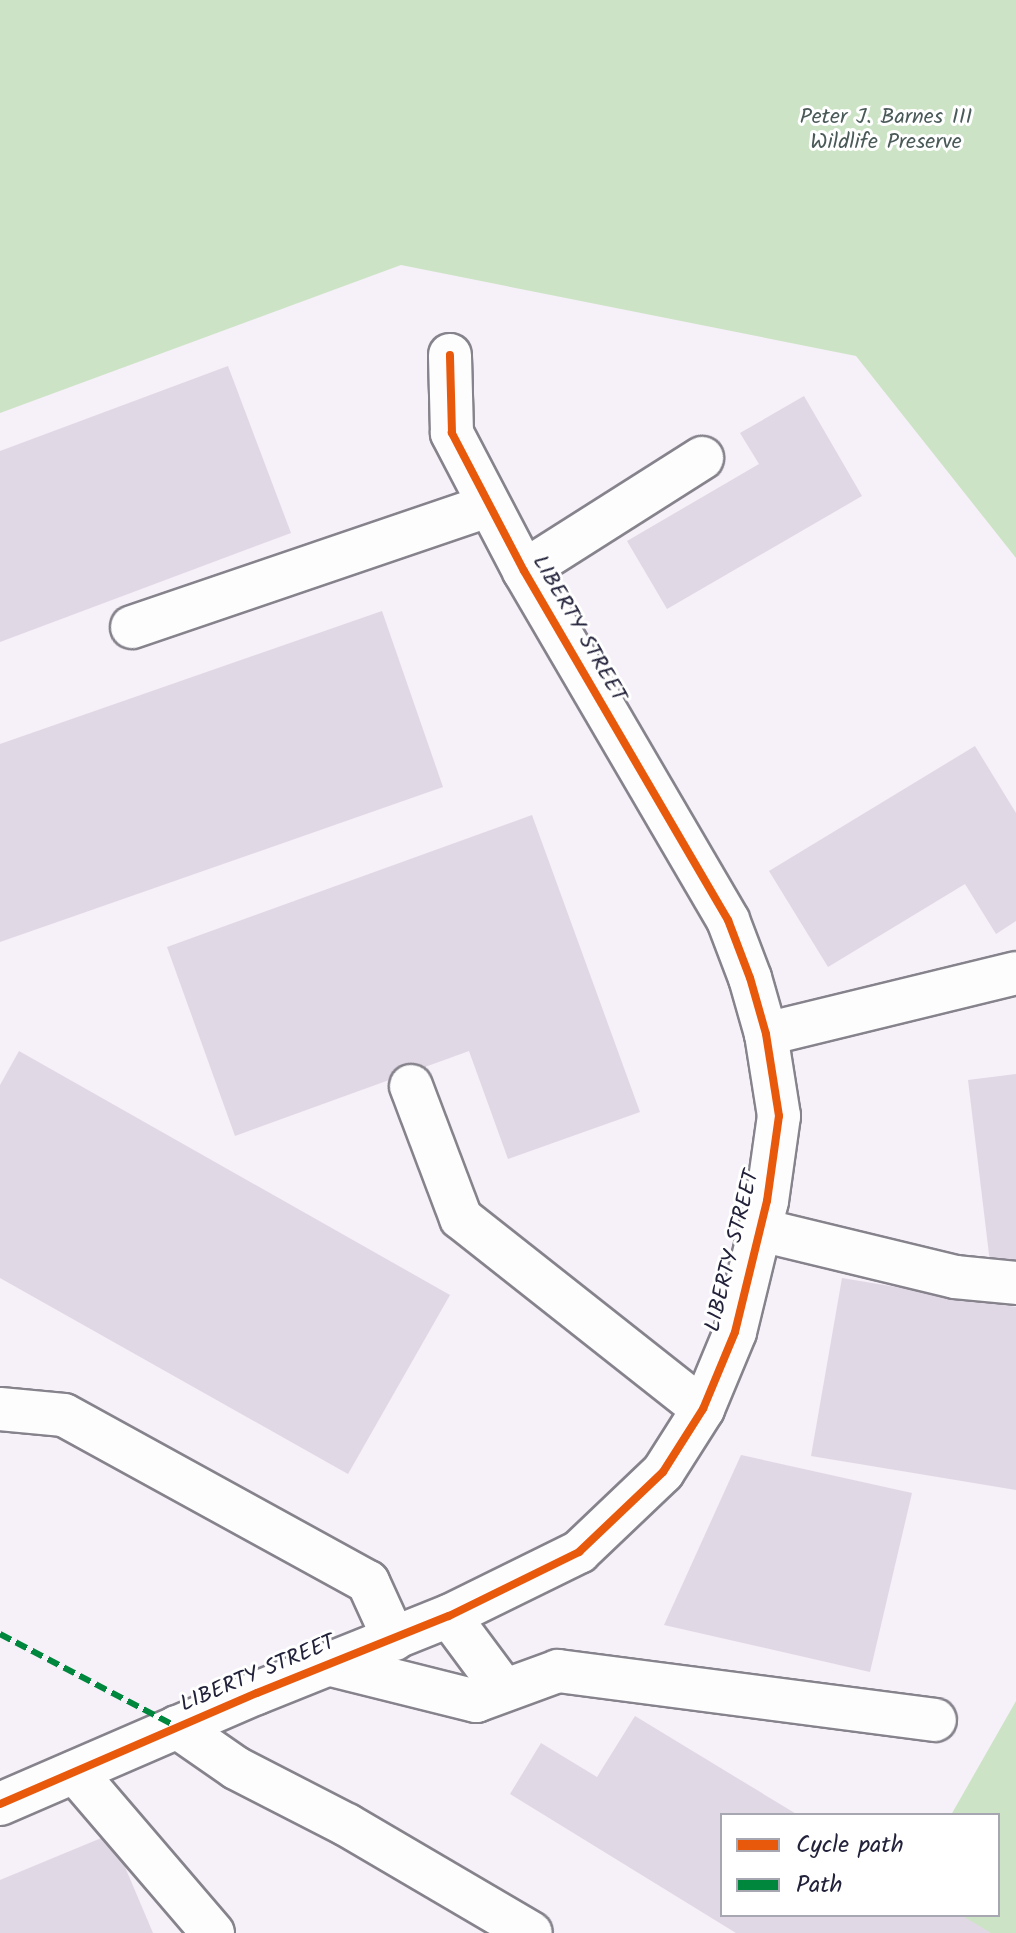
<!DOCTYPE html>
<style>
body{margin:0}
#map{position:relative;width:1016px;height:1933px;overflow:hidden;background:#f6f0f8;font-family:Kalam,sans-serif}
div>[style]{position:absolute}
.green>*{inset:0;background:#cce4c5}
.building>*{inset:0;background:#e1d8e5}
.roads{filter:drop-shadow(2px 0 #86838c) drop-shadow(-2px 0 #86838c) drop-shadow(0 2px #86838c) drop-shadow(0 -2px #86838c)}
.minor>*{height:42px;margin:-21px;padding:0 21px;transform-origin:21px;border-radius:21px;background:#fefdfe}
.quiet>*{height:6px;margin-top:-3px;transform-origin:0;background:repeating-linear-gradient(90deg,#00873e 0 12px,transparent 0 18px)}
.cycleway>*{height:8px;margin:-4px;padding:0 4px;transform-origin:4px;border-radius:4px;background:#e8590c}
span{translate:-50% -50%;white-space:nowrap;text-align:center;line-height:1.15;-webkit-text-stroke:6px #fff;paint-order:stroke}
.park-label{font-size:22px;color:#4a5a58}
.street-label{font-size:22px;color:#22223b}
.legend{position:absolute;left:720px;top:1813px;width:280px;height:104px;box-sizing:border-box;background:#fff;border:2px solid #a7a7b1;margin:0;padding:10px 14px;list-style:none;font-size:24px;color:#22223b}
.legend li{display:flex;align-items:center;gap:16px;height:40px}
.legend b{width:40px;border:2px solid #a7a7b1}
</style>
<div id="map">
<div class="green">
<div style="clip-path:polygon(0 0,1016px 0,1016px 558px,856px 356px,401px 265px,0 413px)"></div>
<div style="clip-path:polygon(1016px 1701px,1016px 1933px,885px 1933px,895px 1915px,998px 1915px,998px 1815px,951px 1815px)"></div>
</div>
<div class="building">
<div style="clip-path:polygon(228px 366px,291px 533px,0 642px,0 451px)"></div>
<div style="clip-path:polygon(804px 396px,862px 496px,667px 609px,627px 541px,759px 464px,740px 433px)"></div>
<div style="clip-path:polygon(382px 611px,443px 787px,0 942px,0 744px)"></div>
<div style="clip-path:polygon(975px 746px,1016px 813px,1016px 921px,996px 934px,965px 884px,828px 967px,769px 871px)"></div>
<div style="clip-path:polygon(532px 815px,640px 1112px,508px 1159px,469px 1051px,235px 1136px,167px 947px)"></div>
<div style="clip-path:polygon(19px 1051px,450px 1295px,348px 1474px,0 1278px,0 1085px)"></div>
<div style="clip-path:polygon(1016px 1074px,1016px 1268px,991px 1271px,968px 1080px)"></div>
<div style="clip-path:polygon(842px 1278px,1016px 1307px,1016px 1490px,811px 1456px)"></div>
<div style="clip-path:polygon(741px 1455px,912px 1493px,870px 1672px,664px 1625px)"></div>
<div style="clip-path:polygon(635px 1716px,798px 1815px,722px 1815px,722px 1915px,961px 1915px,991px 1933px,736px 1933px,510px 1794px,541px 1743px,597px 1777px)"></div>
<div style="clip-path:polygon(111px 1834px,153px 1933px,0 1933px,0 1880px)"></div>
</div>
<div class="roads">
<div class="minor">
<div style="left:524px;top:571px;width:211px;rotate:-32.4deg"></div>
<div style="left:132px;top:627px;width:376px;rotate:-18.8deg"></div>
<div style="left:766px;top:1034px;width:257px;rotate:-13.7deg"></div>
<div style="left:411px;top:1086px;width:141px;rotate:69.3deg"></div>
<div style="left:461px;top:1218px;width:308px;rotate:38.3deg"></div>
<div style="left:761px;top:1230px;width:200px;rotate:13.6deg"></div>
<div style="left:955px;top:1277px;width:61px;rotate:5.6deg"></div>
<div style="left:0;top:1409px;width:64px;rotate:5.4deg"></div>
<div style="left:64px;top:1415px;width:347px;rotate:28.8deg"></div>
<div style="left:368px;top:1582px;width:63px;rotate:65.5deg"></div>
<div style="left:449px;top:1616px;width:92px;rotate:53.4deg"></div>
<div style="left:328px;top:1664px;width:153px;rotate:14deg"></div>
<div style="left:476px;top:1701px;width:87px;rotate:-20.1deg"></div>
<div style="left:558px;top:1671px;width:380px;rotate:7.4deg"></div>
<div style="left:177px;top:1727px;width:72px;rotate:34.8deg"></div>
<div style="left:236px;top:1768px;width:125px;rotate:27.2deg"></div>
<div style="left:347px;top:1825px;width:213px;rotate:30.4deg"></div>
<div style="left:75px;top:1772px;width:212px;rotate:49.4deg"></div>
<div style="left:0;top:1804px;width:280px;rotate:-23.4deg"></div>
<div style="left:257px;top:1693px;width:207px;rotate:-21.9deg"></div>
<div style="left:449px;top:1616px;width:145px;rotate:-26.2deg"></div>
<div style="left:579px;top:1552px;width:116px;rotate:-43.6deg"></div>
<div style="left:663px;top:1472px;width:75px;rotate:-57.6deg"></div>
<div style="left:703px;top:1409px;width:83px;rotate:-67.4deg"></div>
<div style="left:735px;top:1332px;width:135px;rotate:-76.3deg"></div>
<div style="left:767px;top:1201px;width:86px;rotate:-82deg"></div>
<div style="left:779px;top:1116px;width:83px;rotate:-99deg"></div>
<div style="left:766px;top:1034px;width:58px;rotate:-105.9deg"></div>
<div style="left:750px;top:978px;width:62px;rotate:-110.8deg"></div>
<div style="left:728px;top:920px;width:404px;rotate:-120.3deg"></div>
<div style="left:524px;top:571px;width:156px;rotate:-117.6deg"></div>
<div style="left:452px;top:433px;width:78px;rotate:-91.5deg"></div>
</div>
</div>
<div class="quiet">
<div style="left:0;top:1634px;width:200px;rotate:27.7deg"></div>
</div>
<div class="cycleway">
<div style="left:0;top:1804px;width:280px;rotate:-23.4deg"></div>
<div style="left:257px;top:1693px;width:207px;rotate:-21.9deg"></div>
<div style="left:449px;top:1616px;width:145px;rotate:-26.2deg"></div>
<div style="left:579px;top:1552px;width:116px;rotate:-43.6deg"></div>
<div style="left:663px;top:1472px;width:75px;rotate:-57.6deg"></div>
<div style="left:703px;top:1409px;width:83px;rotate:-67.4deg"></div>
<div style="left:735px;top:1332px;width:135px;rotate:-76.3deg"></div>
<div style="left:767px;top:1201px;width:86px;rotate:-82deg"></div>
<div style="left:779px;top:1116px;width:83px;rotate:-99deg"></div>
<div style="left:766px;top:1034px;width:58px;rotate:-105.9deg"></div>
<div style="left:750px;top:978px;width:62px;rotate:-110.8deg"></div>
<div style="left:728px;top:920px;width:404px;rotate:-120.3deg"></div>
<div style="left:524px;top:571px;width:156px;rotate:-117.6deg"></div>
<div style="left:452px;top:433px;width:78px;rotate:-91.5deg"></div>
</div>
<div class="park-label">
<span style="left:886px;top:130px">Peter J. Barnes III<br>Wildlife Preserve</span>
</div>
<div class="street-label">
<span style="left:579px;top:629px;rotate:60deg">LIBERTY STREET</span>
<span style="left:733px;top:1251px;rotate:-76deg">LIBERTY STREET</span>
<span style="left:258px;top:1674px;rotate:-23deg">LIBERTY STREET</span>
</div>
<ul class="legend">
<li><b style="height:10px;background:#e8590c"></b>Cycle path</li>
<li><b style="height:10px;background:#00873e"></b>Path</li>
</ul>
</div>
